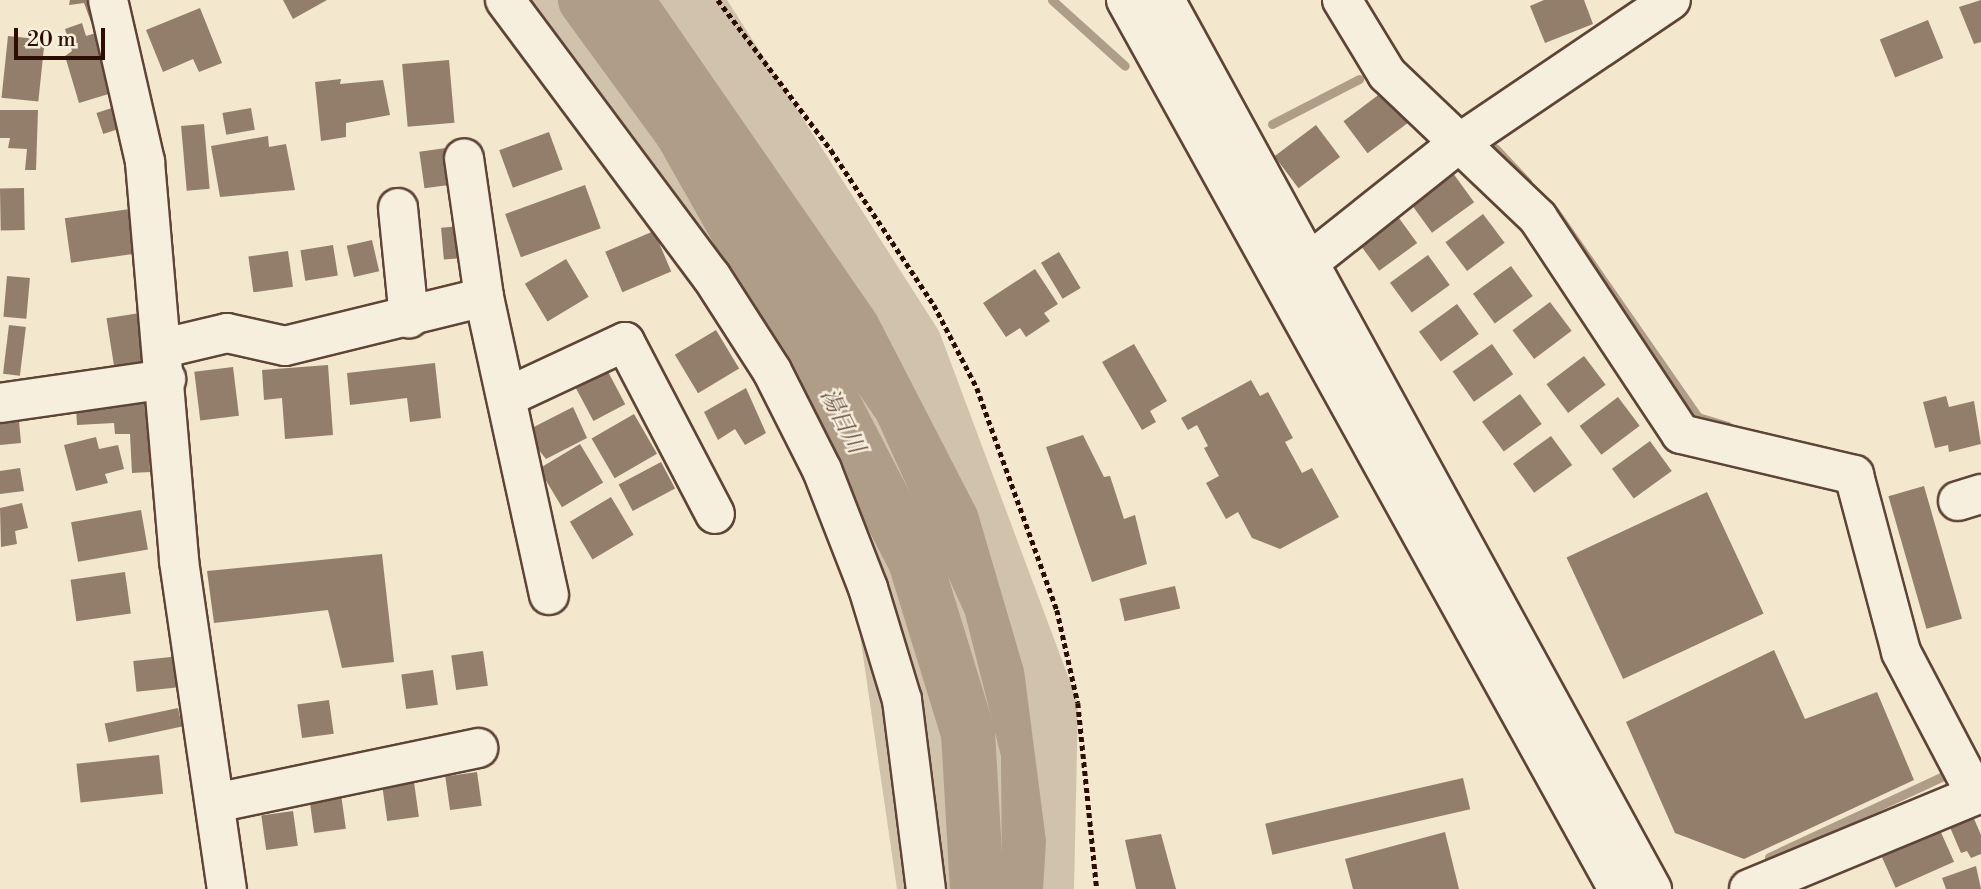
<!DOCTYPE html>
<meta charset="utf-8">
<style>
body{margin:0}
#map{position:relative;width:1981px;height:889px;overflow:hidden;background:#f3e7cd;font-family:"Libre Bodoni","Noto Serif JP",serif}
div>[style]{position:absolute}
.green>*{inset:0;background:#d1c2ab}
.water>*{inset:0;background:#af9d88}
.stream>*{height:9px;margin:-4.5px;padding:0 4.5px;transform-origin:4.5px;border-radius:4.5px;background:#af9d88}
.river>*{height:54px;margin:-27px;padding:0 27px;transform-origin:27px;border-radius:27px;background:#af9d88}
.building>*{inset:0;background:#937e6c;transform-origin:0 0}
.path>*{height:4.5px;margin-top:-2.25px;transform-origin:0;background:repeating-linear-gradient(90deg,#2b0d03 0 5px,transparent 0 8.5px)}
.roads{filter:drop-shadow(2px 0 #5d4436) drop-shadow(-2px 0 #5d4436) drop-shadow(0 2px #5d4436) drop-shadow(0 -2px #5d4436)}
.minor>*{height:38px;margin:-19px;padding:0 19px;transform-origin:19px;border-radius:19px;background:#f7efde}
span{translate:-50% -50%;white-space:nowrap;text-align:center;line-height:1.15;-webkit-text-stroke:5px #f7efde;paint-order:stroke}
.water-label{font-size:23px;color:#664e3f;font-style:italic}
.scale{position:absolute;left:14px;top:28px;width:91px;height:32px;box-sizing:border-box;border:4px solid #2b0d03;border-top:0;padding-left:9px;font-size:21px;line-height:24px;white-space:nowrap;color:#2b0d03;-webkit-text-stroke:5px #f7efde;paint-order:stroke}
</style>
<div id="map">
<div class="green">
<div style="clip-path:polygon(519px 0,727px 0,939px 331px,1078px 703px,1074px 889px,897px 889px,853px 587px,736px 319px)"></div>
</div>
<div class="water">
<div style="clip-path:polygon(588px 0,659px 0,876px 314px,977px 510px,1024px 670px,1046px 841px,1043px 889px,1002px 889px,1001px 756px,965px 614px,877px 420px)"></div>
</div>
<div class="stream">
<div style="left:1052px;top:0;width:98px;rotate:42.1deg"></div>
<div style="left:1272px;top:124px;width:98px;rotate:-27.3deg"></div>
<div style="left:1495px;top:148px;width:47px;rotate:46.7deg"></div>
<div style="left:1554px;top:210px;width:252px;rotate:55.2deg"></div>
<div style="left:1698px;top:417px;width:31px;rotate:17deg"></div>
<div style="left:1769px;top:857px;width:202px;rotate:-24.9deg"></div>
</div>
<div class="river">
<div style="left:585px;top:0;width:162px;rotate:53.8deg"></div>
<div style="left:681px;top:131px;width:270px;rotate:60.5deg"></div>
<div style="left:814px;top:366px;width:220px;rotate:62.6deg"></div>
<div style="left:915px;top:561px;width:180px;rotate:72.9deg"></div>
<div style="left:968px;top:733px;width:156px;rotate:86.7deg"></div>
</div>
<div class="building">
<div style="clip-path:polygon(70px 0,103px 0,108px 17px,91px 22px,84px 3px,69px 5px)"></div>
<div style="clip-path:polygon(283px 0,327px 0,293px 19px)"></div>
<div style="clip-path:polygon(1544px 0,1584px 0,1593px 24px,1545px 43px,1530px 6px)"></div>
<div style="clip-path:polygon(1981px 0,1981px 42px,1974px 44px,1959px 7px)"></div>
<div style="clip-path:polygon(200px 8px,222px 63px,199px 72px,193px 59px,163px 72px,146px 30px)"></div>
<div style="left:1928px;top:20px;width:41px;height:52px;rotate:68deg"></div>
<div style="clip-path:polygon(82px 23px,86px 36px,106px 30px,125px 89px,79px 103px,65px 56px,72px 51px,65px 29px)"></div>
<div style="left:8px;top:36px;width:37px;height:62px;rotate:6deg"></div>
<div style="left:449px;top:60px;width:63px;height:47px;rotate:85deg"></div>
<div style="clip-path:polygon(341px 79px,340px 84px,383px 80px,390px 115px,346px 123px,346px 137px,321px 141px,315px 82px)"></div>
<div style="left:1385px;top:90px;width:40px;height:52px;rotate:53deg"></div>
<div style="left:124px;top:104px;width:22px;height:29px;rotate:72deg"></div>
<div style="left:251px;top:108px;width:22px;height:29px;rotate:80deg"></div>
<div style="clip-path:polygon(0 110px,38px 110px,36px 170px,25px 170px,27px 149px,8px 148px,10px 138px,0 138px)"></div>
<div style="left:204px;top:124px;width:65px;height:23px;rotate:85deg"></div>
<div style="left:1316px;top:125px;width:40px;height:52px;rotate:53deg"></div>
<div style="left:549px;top:132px;width:40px;height:53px;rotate:70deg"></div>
<div style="clip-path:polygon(268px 136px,269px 147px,286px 144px,295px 190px,220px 197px,211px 146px)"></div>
<div style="left:453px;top:147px;width:37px;height:34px;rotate:82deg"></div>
<div style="left:1450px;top:169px;width:41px;height:52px;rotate:54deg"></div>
<div style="left:585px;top:185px;width:46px;height:85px;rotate:70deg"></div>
<div style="left:24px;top:188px;width:42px;height:24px;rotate:89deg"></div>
<div style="left:144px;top:207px;width:45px;height:80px;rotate:82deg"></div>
<div style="left:1396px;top:214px;width:36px;height:47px;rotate:54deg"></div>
<div style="left:1483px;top:214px;width:36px;height:47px;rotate:53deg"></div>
<div style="left:461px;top:226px;width:32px;height:20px;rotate:85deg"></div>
<div style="left:654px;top:231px;width:44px;height:53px;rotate:67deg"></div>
<div style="left:372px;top:240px;width:32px;height:26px;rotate:77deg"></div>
<div style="left:333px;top:245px;width:31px;height:33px;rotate:81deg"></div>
<div style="left:288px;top:251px;width:36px;height:40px;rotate:82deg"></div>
<div style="left:1059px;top:252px;width:42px;height:21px;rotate:59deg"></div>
<div style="left:1428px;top:255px;width:37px;height:47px;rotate:54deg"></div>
<div style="left:566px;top:259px;width:44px;height:48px;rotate:59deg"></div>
<div style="left:1511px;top:266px;width:37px;height:47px;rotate:54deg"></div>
<div style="clip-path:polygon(1035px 269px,1058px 304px,1044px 313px,1050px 321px,1026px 337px,1020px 328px,1006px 337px,983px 303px)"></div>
<div style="left:7px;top:276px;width:23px;height:41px;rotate:5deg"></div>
<div style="left:1550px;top:302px;width:36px;height:47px;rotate:53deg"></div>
<div style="left:1457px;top:304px;width:37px;height:47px;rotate:54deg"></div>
<div style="left:146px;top:312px;width:50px;height:40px;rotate:81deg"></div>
<div style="left:9px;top:325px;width:17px;height:49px;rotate:7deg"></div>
<div style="left:716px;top:330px;width:45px;height:48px;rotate:59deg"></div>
<div style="clip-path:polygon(1134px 344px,1167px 401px,1150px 411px,1156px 422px,1142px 430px,1102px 362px)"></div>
<div style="left:1492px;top:344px;width:37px;height:48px;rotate:55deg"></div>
<div style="left:1584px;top:356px;width:36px;height:47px;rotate:53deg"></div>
<div style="clip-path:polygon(435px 363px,441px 418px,410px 422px,407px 398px,350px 405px,347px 373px)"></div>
<div style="clip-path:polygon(328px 365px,333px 435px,285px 439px,282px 398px,264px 400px,262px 370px)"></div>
<div style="left:233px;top:367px;width:49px;height:39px;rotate:83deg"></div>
<div style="left:606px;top:368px;width:41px;height:36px;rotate:62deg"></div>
<div style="clip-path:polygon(1251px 380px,1260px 396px,1268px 392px,1293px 438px,1285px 442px,1302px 473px,1312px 468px,1339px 517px,1280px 549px,1252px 538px,1238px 512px,1226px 519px,1206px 483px,1219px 476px,1204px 448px,1208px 446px,1197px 425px,1188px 430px,1181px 418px)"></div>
<div style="clip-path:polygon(746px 388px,766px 433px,745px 445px,735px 429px,718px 440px,704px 412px)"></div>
<div style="left:1520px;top:394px;width:37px;height:47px;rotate:54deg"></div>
<div style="clip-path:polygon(1946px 396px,1949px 407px,1974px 401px,1981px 444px,1949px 452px,1948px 445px,1935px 448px,1923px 402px)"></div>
<div style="left:1618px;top:397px;width:36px;height:48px;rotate:53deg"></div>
<div style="clip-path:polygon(147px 403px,150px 472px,132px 473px,130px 434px,115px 434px,114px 423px,77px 425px,76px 406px)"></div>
<div style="clip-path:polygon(573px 407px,587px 438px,546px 459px,524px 432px)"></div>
<div style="clip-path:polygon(18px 410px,21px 443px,0 445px,0 412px)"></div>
<div style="left:634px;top:414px;width:46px;height:49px;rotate:60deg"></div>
<div style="clip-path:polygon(1083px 435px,1104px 477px,1110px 476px,1124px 519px,1135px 515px,1147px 564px,1092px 582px,1046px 447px)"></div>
<div style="left:1551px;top:436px;width:36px;height:47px;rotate:54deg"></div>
<div style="clip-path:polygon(96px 437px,99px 449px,118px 445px,124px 469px,105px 474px,108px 483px,76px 491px,64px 445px)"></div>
<div style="left:1650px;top:441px;width:37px;height:47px;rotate:54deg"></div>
<div style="left:580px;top:444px;width:45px;height:48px;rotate:59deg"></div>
<div style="left:661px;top:462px;width:30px;height:48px;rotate:62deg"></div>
<div style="clip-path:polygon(20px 468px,24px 491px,0 494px,0 471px)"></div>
<div style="left:1924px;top:486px;width:138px;height:37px;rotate:74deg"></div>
<div style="left:1707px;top:492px;width:134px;height:155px;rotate:65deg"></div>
<div style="left:611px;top:497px;width:44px;height:48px;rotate:59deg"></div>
<div style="clip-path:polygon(22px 503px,28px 528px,15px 531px,17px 544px,1px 547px,0 508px)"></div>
<div style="left:141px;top:510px;width:40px;height:71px;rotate:80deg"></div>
<div style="clip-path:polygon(382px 554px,394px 662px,342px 668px,328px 610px,214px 623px,207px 571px)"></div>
<div style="left:125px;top:572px;width:42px;height:55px;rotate:82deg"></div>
<div style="left:1175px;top:586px;width:23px;height:57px;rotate:77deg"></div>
<div style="clip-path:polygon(1774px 650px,1805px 719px,1877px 692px,1914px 780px,1744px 859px,1675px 833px,1626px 722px)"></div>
<div style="left:483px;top:651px;width:35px;height:32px;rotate:82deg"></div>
<div style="left:180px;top:656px;width:31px;height:47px;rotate:84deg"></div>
<div style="left:433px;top:670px;width:35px;height:32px;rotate:82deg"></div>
<div style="left:329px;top:700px;width:34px;height:32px;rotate:82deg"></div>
<div style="left:178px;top:708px;width:19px;height:75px;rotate:78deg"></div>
<div style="left:159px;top:755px;width:39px;height:83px;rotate:84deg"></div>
<div style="left:477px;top:772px;width:34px;height:32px;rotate:82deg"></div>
<div style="left:1463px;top:778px;width:32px;height:203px;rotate:77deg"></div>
<div style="left:414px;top:782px;width:35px;height:32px;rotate:82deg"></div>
<div style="left:341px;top:794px;width:35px;height:32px;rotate:82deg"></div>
<div style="left:293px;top:811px;width:35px;height:32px;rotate:82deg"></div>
<div style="clip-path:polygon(1972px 814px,1981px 835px,1981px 854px,1971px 858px,1967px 851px,1961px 853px,1949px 825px)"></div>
<div style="left:1939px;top:828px;width:37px;height:64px;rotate:66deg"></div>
<div style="clip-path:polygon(1445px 832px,1459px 889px,1353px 889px,1345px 859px)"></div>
<div style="clip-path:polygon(1161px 834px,1176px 889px,1136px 889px,1125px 840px)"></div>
<div style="clip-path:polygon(1976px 866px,1981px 889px,1946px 889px,1942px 878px)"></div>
</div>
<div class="path">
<div style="left:718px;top:0;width:188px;rotate:53deg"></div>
<div style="left:831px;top:150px;width:186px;rotate:56.4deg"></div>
<div style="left:934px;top:305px;width:93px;rotate:62.6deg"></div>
<div style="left:977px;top:388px;width:236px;rotate:70.2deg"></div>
<div style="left:1057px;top:610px;width:95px;rotate:77.3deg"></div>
<div style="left:1078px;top:703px;width:187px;rotate:84.2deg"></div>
</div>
<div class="roads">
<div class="minor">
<div style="left:108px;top:0;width:166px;rotate:77.1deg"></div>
<div style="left:145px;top:162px;width:400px;rotate:85.1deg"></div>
<div style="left:179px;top:561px;width:331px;rotate:81.7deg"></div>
<div style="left:505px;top:0;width:344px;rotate:53.3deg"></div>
<div style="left:711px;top:276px;width:113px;rotate:57.3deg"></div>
<div style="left:772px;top:371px;width:111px;rotate:63.2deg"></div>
<div style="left:822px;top:470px;width:127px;rotate:68.7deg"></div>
<div style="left:868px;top:588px;width:117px;rotate:73.1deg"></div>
<div style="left:902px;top:700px;width:191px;rotate:82.8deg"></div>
<div style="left:1126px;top:0;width:1016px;rotate:61.04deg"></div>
<div style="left:1165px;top:0;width:1014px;rotate:61.29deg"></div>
<div style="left:1342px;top:0;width:87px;rotate:58.7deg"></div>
<div style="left:1387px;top:74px;width:209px;rotate:43.6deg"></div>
<div style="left:1538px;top:218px;width:259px;rotate:56.5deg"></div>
<div style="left:1681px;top:434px;width:178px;rotate:13.3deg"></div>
<div style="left:1854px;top:475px;width:183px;rotate:75.1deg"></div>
<div style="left:1901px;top:652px;width:161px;rotate:62.3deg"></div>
<div style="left:398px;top:208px;width:111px;rotate:84.3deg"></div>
<div style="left:1307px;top:264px;width:193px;rotate:-38.5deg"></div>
<div style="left:1458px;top:144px;width:257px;rotate:-34.1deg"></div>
<div style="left:484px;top:297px;width:305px;rotate:77.7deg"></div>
<div style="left:164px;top:348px;width:65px;rotate:-13.4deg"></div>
<div style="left:227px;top:333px;width:59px;rotate:12.6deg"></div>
<div style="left:285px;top:346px;width:205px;rotate:-13.8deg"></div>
<div style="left:484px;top:297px;width:140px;rotate:-98.2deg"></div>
<div style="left:509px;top:396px;width:128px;rotate:-25deg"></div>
<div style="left:625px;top:342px;width:194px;rotate:62.4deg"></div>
<div style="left:0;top:403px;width:168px;rotate:-8.2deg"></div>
<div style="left:1958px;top:501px;width:24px;rotate:-17deg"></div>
<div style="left:215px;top:803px;width:269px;rotate:-11.8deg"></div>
<div style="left:1749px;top:889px;width:251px;rotate:-22.5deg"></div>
</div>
</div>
<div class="water-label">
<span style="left:842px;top:421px;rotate:63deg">湯日川</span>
</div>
<div class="scale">20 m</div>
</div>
